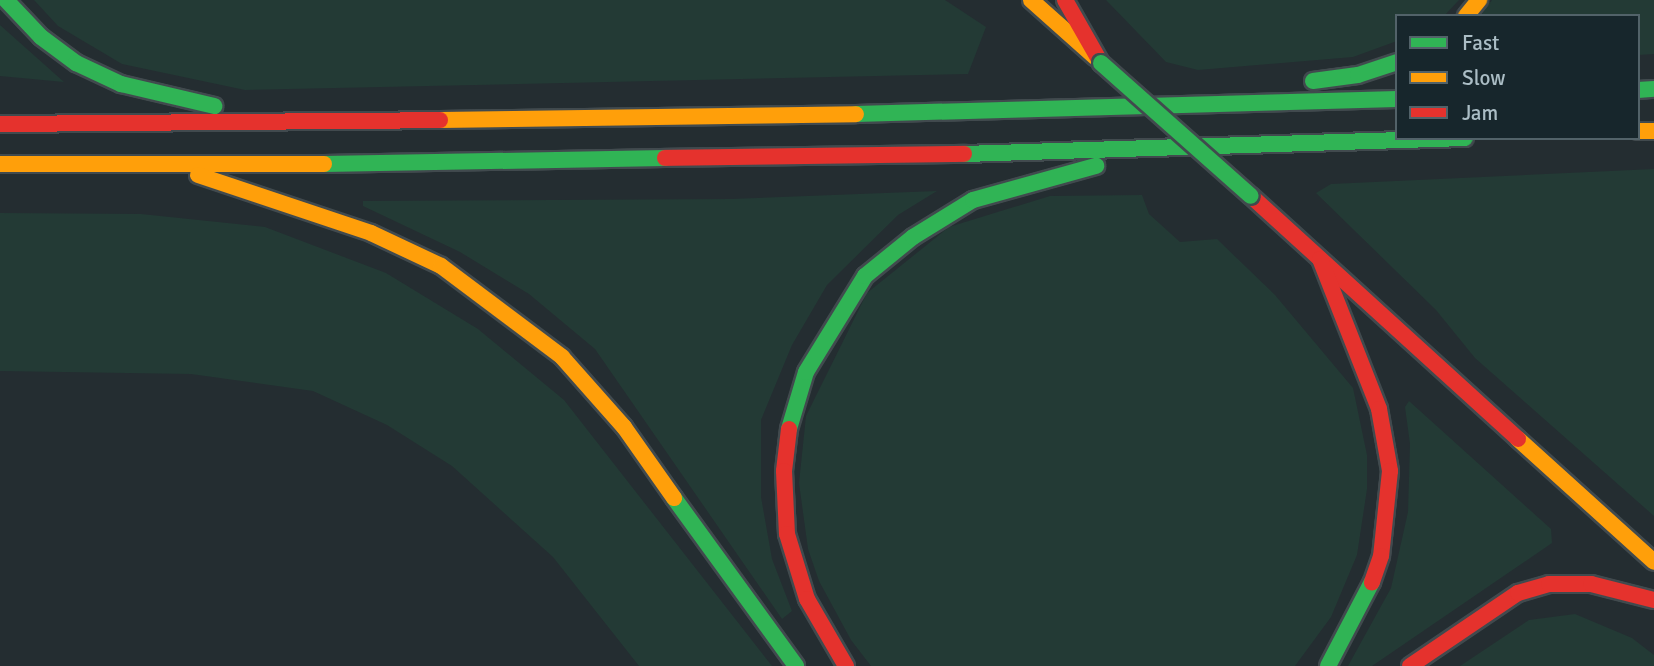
<!DOCTYPE html>
<style>
body{margin:0}
#map{position:relative;width:1654px;height:666px;overflow:hidden;background:#242d31;font-family:Signika,sans-serif}
div>[style]{position:absolute}
.green>*{inset:0;background:#233a35}
.roads{filter:drop-shadow(2px 0 #414a4e) drop-shadow(-2px 0 #414a4e) drop-shadow(0 2px #414a4e) drop-shadow(0 -2px #414a4e)}
.fast>*{height:16px;margin:-8px;padding:0 8px;transform-origin:8px;border-radius:8px;background:#30b455}
.slow>*{height:16px;margin:-8px;padding:0 8px;transform-origin:8px;border-radius:8px;background:#ff9f0a}
.jam>*{height:16px;margin:-8px;padding:0 8px;transform-origin:8px;border-radius:8px;background:#e5322d}
.bridges{filter:drop-shadow(2px 0 #414a4e) drop-shadow(-2px 0 #414a4e) drop-shadow(0 2px #414a4e) drop-shadow(0 -2px #414a4e)}
.fast-bridge>*{height:16px;margin:-8px;padding:0 8px;transform-origin:8px;border-radius:8px;background:#30b455}
span{translate:-50% -50%;white-space:nowrap;text-align:center;line-height:1.15;-webkit-text-stroke:7px #17262c;paint-order:stroke}
.legend{position:absolute;left:1395px;top:14px;width:245px;height:126px;box-sizing:border-box;background:#17262c;border:2px solid #526269;margin:0;padding:9px 12px;list-style:none;font-size:21px;color:#abbdc5}
.legend li{display:flex;align-items:center;gap:14px;height:35px}
.legend b{width:35px;border:2px solid #526269}
</style>
<div id="map">
<div class="green">
<div style="clip-path:polygon(34px 0,945px 0,986px 27px,968px 74px,245px 90px,122px 64px,58px 26px)"></div>
<div style="clip-path:polygon(1106px 0,1459px 0,1444px 16px,1397px 16px,1397px 41px,1353px 57px,1198px 70px,1166px 62px)"></div>
<div style="clip-path:polygon(1492px 0,1654px 0,1654px 54px,1638px 55px,1638px 16px,1480px 16px)"></div>
<div style="clip-path:polygon(0 25px,64px 82px,0 76px)"></div>
<div style="clip-path:polygon(1654px 169px,1654px 516px,1475px 358px,1436px 310px,1316px 193px,1331px 184px)"></div>
<div style="clip-path:polygon(937px 191px,898px 215px,827px 285px,792px 345px,761px 420px,761px 497px,772px 559px,792px 611px,782px 619px,595px 349px,529px 294px,460px 252px,363px 206px,363px 201px,731px 199px)"></div>
<div style="clip-path:polygon(1142px 195px,1149px 214px,1180px 242px,1217px 239px,1275px 295px,1353px 388px,1367px 455px,1367px 489px,1357px 555px,1331px 617px,1295px 666px,871px 666px,851px 640px,819px 581px,808px 549px,799px 483px,806px 416px,867px 293px,949px 227px,1050px 196px)"></div>
<div style="clip-path:polygon(0 213px,141px 214px,265px 227px,386px 273px,478px 329px,564px 400px,772px 666px,639px 666px,553px 557px,452px 466px,387px 425px,313px 391px,191px 374px,0 371px)"></div>
<div style="clip-path:polygon(1409px 401px,1551px 529px,1552px 543px,1372px 666px,1348px 666px,1391px 588px,1408px 512px,1410px 444px,1405px 407px)"></div>
<div style="clip-path:polygon(1575px 614px,1632px 638px,1654px 655px,1654px 666px,1460px 666px,1529px 620px)"></div>
</div>
<div class="roads">
<div class="fast">
<div style="left:6px;top:0;width:51px;rotate:46.6deg"></div>
<div style="left:41px;top:37px;width:44px;rotate:36.6deg"></div>
<div style="left:76px;top:63px;width:50px;rotate:25deg"></div>
<div style="left:121px;top:84px;width:96px;rotate:13.3deg"></div>
<div style="left:1313px;top:81px;width:45px;rotate:-7.6deg"></div>
<div style="left:1358px;top:75px;width:41px;rotate:-18.4deg"></div>
<div style="left:1638px;top:90px;width:16px;rotate:-4deg"></div>
<div style="left:856px;top:114px;width:541px;rotate:-1.59deg"></div>
<div style="left:964px;top:154px;width:501px;rotate:-1.83deg"></div>
<div style="left:324px;top:164px;width:341px;rotate:-1deg"></div>
<div style="left:789px;top:429px;width:59px;rotate:-73.4deg"></div>
<div style="left:806px;top:372px;width:113px;rotate:-58.4deg"></div>
<div style="left:865px;top:276px;width:62px;rotate:-39.1deg"></div>
<div style="left:913px;top:237px;width:70px;rotate:-31.7deg"></div>
<div style="left:973px;top:200px;width:128px;rotate:-15.5deg"></div>
<div style="left:674px;top:498px;width:208px;rotate:54deg"></div>
<div style="left:1328px;top:666px;width:95px;rotate:-62.4deg"></div>
</div>
<div class="slow">
<div style="left:1031px;top:0;width:86px;rotate:41.7deg"></div>
<div style="left:1466px;top:16px;width:21px;rotate:-51deg"></div>
<div style="left:440px;top:120px;width:416px;rotate:-0.8deg"></div>
<div style="left:1638px;top:131px;width:16px"></div>
<div style="left:0;top:164px;width:324px"></div>
<div style="left:198px;top:175px;width:182px;rotate:18.5deg"></div>
<div style="left:371px;top:233px;width:77px;rotate:25.2deg"></div>
<div style="left:441px;top:266px;width:151px;rotate:36.9deg"></div>
<div style="left:562px;top:357px;width:94px;rotate:48.5deg"></div>
<div style="left:624px;top:427px;width:87px;rotate:54.8deg"></div>
<div style="left:1518px;top:439px;width:183px;rotate:42.1deg"></div>
</div>
<div class="jam">
<div style="left:1065px;top:0;width:73px;rotate:60.3deg"></div>
<div style="left:0;top:124px;width:440px;rotate:-0.5deg"></div>
<div style="left:665px;top:158px;width:299px;rotate:-0.8deg"></div>
<div style="left:1251px;top:196px;width:361px;rotate:42.3deg"></div>
<div style="left:1320px;top:259px;width:161px;rotate:68.5deg"></div>
<div style="left:1379px;top:409px;width:63px;rotate:79.9deg"></div>
<div style="left:1390px;top:471px;width:85px;rotate:96deg"></div>
<div style="left:1381px;top:556px;width:28px;rotate:109deg"></div>
<div style="left:789px;top:429px;width:42px;rotate:96.8deg"></div>
<div style="left:784px;top:471px;width:63px;rotate:87.3deg"></div>
<div style="left:787px;top:534px;width:68px;rotate:72.9deg"></div>
<div style="left:807px;top:599px;width:78px;rotate:59.8deg"></div>
<div style="left:1410px;top:666px;width:130px;rotate:-34.1deg"></div>
<div style="left:1518px;top:593px;width:32px;rotate:-16deg"></div>
<div style="left:1549px;top:584px;width:42px"></div>
<div style="left:1591px;top:584px;width:65px;rotate:14.3deg"></div>
</div>
</div>
<div class="bridges">
<div class="fast-bridge">
<div style="left:1101px;top:63px;width:200px;rotate:41.6deg"></div>
</div>
</div>
<ul class="legend">
<li><b style="height:9px;background:#30b455"></b>Fast</li>
<li><b style="height:9px;background:#ff9f0a"></b>Slow</li>
<li><b style="height:9px;background:#e5322d"></b>Jam</li>
</ul>
</div>
